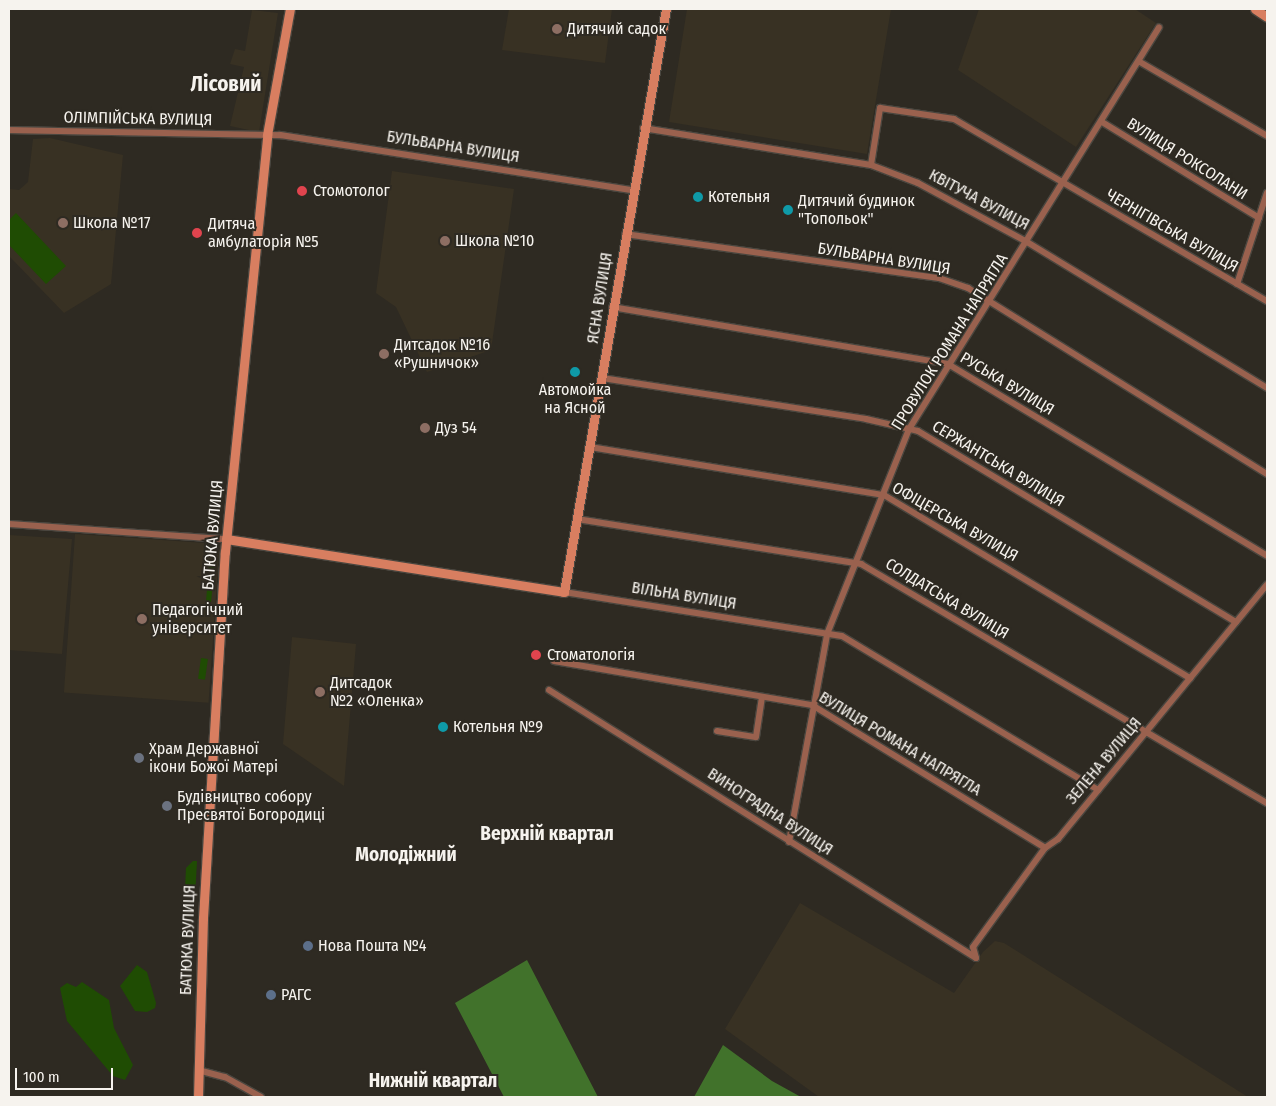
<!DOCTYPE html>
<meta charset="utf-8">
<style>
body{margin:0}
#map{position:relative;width:1276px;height:1106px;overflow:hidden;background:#2e2a22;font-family:"Fira Sans Condensed",sans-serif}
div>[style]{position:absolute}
.built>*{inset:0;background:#383123;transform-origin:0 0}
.green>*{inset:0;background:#1f4c03;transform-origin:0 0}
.forest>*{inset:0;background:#41722b}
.roads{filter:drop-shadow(1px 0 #4a463f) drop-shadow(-1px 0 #4a463f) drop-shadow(0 1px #4a463f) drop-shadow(0 -1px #4a463f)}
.street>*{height:6px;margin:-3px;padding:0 3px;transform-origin:3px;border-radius:3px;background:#9a614e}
.secondary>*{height:9px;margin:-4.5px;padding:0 4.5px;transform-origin:4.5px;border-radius:4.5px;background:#d87e60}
.dots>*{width:14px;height:14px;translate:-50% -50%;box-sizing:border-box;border:2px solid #2e2a22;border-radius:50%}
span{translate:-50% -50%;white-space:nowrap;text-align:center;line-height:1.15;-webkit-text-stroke:4px #2e2a22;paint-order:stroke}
.poi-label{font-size:16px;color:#f6f3ee}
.left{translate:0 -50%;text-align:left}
.street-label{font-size:16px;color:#f6f3ee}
.quarter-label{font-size:19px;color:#f6f3ee;font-weight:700}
.district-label{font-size:21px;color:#f6f3ee;font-weight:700}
.frame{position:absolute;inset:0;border:10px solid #f6f3ee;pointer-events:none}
.scale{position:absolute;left:15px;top:1068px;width:98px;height:22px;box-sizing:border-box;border:2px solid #f6f3ee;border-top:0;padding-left:6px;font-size:15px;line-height:18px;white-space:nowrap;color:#f6f3ee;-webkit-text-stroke:4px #2e2a22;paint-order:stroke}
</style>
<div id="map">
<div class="built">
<div style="clip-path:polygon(509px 9px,612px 9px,605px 63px,502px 50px)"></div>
<div style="clip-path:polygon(687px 9px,891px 9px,867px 154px,669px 122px)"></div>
<div style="clip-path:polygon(979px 9px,1135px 9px,1156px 23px,1076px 147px,958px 70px)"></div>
<div style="clip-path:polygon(252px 10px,278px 13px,259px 132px,230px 126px,244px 67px,230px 64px,235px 49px,245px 51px)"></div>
<div style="clip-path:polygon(50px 138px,123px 155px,111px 284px,64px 313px,9px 256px,9px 189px,19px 190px,28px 182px,33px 139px)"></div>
<div style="clip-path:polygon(392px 171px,514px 189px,491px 350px,427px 372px,396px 307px,376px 293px)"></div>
<div style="left:75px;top:534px;width:145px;height:159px;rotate:4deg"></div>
<div style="clip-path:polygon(9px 535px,72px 539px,62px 654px,9px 650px)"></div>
<div style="clip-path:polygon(292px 637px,356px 644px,344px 786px,283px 744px)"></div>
<div style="clip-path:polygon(800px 903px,954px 993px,983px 952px,995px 941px,1004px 943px,1248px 1097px,819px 1097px,725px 1029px)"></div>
</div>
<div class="green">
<div style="clip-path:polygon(16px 213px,66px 266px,46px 284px,9px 245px,9px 220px)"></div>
<div style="clip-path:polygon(209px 564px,215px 564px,211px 602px,206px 602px)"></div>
<div style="left:201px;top:658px;width:7px;height:21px;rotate:8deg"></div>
<div style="clip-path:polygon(193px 861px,197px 861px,195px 898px,185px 889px,186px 868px)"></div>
<div style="clip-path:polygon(137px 965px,147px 972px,156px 1003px,155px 1008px,147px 1012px,135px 1011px,120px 986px)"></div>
<div style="clip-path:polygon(82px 982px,109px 1000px,114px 1028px,133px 1065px,125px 1080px,113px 1076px,67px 1021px,60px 988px,67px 983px,76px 987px)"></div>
</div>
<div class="forest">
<div style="clip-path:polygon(527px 960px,556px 1016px,598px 1097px,504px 1097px,455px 1003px)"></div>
<div style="clip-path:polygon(723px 1045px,772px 1081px,801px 1097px,694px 1097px)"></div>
</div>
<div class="roads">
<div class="street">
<div style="left:1140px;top:62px;width:147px;rotate:30.2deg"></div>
<div style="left:1102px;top:122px;width:184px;rotate:31.4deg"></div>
<div style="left:643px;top:128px;width:231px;rotate:9.2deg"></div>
<div style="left:871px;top:165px;width:50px;rotate:21deg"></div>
<div style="left:918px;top:183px;width:124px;rotate:28.4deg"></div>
<div style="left:1027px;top:242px;width:281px;rotate:31.3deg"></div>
<div style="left:9px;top:130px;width:271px;rotate:1.1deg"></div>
<div style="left:280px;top:135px;width:357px;rotate:8.9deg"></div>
<div style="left:871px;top:165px;width:58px;rotate:-81deg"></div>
<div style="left:880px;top:108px;width:75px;rotate:8.5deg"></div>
<div style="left:954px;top:119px;width:362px;rotate:30.2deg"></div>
<div style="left:625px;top:234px;width:317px;rotate:8deg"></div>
<div style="left:939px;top:278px;width:31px;rotate:19deg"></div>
<div style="left:968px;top:288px;width:352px;rotate:31.9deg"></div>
<div style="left:1237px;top:284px;width:96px;rotate:-71.8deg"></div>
<div style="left:612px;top:307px;width:341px;rotate:9.6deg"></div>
<div style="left:948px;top:364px;width:372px;rotate:31deg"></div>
<div style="left:602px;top:378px;width:267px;rotate:8.8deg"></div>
<div style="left:866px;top:419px;width:53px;rotate:13deg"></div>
<div style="left:918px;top:431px;width:371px;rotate:31deg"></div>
<div style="left:590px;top:447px;width:298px;rotate:9.3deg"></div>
<div style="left:884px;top:495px;width:357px;rotate:30.9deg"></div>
<div style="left:577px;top:519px;width:288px;rotate:9deg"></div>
<div style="left:861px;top:564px;width:471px;rotate:30.5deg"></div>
<div style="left:9px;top:524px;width:218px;rotate:4deg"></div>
<div style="left:564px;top:592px;width:281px;rotate:9deg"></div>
<div style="left:842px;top:636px;width:299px;rotate:31deg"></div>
<div style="left:554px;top:661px;width:262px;rotate:9.7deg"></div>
<div style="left:812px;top:705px;width:273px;rotate:31.5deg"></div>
<div style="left:549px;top:690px;width:504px;rotate:32.11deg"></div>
<div style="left:717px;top:731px;width:39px;rotate:9deg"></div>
<div style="left:756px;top:737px;width:40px;rotate:-81.5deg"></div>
<div style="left:789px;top:842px;width:211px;rotate:-79.6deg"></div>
<div style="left:827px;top:634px;width:221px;rotate:-68.2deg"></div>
<div style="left:909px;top:429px;width:473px;rotate:-58.1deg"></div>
<div style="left:976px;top:958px;width:11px;rotate:-105deg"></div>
<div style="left:973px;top:947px;width:122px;rotate:-54deg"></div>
<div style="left:1045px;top:848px;width:16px;rotate:-35deg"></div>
<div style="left:1058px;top:839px;width:329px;rotate:-50.6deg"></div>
<div style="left:198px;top:1070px;width:28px;rotate:15deg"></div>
<div style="left:225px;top:1077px;width:41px;rotate:29.1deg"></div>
</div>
<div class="secondary">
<div style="left:1255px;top:9px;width:14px;rotate:34deg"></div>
<div style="left:226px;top:539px;width:342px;rotate:8.9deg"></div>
<div style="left:564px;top:592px;width:592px;rotate:-80.08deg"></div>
<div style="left:198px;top:1097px;width:179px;rotate:-88.4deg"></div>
<div style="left:203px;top:918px;width:367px;rotate:-86.6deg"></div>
<div style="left:225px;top:552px;width:419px;rotate:-84.2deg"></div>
<div style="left:267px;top:135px;width:128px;rotate:-79.7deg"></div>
</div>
</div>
<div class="dots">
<div style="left:557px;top:29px;background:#8d6e63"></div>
<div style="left:302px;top:191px;background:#e0444e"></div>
<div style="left:698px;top:197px;background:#0f9aa8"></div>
<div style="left:788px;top:210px;background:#0f9aa8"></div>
<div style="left:63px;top:223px;background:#8d6e63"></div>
<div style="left:197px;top:233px;background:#e0444e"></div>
<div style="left:445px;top:241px;background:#8d6e63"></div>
<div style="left:384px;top:354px;background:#8d6e63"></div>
<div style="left:575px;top:372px;background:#0f9aa8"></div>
<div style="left:425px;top:428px;background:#8d6e63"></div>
<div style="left:142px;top:619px;background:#8d6e63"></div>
<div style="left:536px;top:655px;background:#e0444e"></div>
<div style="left:320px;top:692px;background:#8d6e63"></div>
<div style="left:443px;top:727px;background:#0f9aa8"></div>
<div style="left:139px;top:758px;background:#6b7280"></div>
<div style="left:167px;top:806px;background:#6b7280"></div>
<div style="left:308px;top:946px;background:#5c6f8a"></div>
<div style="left:271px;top:995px;background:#5c6f8a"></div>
</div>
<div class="poi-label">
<span class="left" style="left:567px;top:29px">Дитячий садок</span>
<span class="left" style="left:313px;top:191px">Стомотолог</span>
<span class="left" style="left:708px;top:197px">Котельня</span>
<span class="left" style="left:798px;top:210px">Дитячий будинок<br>"Топольок"</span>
<span class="left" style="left:73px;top:223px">Школа №17</span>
<span class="left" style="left:208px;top:233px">Дитяча<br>амбулаторія №5</span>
<span class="left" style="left:455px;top:241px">Школа №10</span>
<span class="left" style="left:394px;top:354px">Дитсадок №16<br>«Рушничок»</span>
<span style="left:575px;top:399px">Автомойка<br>на Ясной</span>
<span class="left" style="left:435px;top:428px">Дуз 54</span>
<span class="left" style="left:152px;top:619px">Педагогічний<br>університет</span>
<span class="left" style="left:547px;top:655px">Стоматологія</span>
<span class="left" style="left:330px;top:692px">Дитсадок<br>№2 «Оленка»</span>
<span class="left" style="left:453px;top:727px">Котельня №9</span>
<span class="left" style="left:149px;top:758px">Храм Державної<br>ікони Божої Матері</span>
<span class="left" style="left:177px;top:806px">Будівництво собору<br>Пресвятої Богородиці</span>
<span class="left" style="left:318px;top:946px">Нова Пошта №4</span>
<span class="left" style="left:281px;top:995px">РАГС</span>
</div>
<div class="street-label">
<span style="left:138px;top:119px;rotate:1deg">ОЛІМПІЙСЬКА ВУЛИЦЯ</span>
<span style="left:453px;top:147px;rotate:9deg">БУЛЬВАРНА ВУЛИЦЯ</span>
<span style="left:1187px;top:159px;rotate:32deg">ВУЛИЦЯ РОКСОЛАНИ</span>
<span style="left:979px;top:200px;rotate:28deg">КВІТУЧА ВУЛИЦЯ</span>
<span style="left:1172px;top:231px;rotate:30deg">ЧЕРНІГІВСЬКА ВУЛИЦЯ</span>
<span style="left:884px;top:259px;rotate:9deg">БУЛЬВАРНА ВУЛИЦЯ</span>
<span style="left:600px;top:298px;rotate:-81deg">ЯСНА ВУЛИЦЯ</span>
<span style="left:950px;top:342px;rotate:-58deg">ПРОВУЛОК РОМАНА НАПРЯГЛА</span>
<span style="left:1007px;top:384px;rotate:31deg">РУСЬКА ВУЛИЦЯ</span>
<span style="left:998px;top:464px;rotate:31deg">СЕРЖАНТСЬКА ВУЛИЦЯ</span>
<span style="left:955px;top:522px;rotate:30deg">ОФІЦЕРСЬКА ВУЛИЦЯ</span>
<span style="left:213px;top:535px;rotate:-85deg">БАТЮКА ВУЛИЦЯ</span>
<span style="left:684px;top:596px;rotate:9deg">ВІЛЬНА ВУЛИЦЯ</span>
<span style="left:947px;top:599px;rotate:31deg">СОЛДАТСЬКА ВУЛИЦЯ</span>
<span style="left:900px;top:744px;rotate:31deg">ВУЛИЦЯ РОМАНА НАПРЯГЛА</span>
<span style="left:1104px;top:761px;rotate:-50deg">ЗЕЛЕНА ВУЛИЦЯ</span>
<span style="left:770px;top:812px;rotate:33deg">ВИНОГРАДНА ВУЛИЦЯ</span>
<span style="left:188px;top:940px;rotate:-88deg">БАТЮКА ВУЛИЦЯ</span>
</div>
<div class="quarter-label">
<span style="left:547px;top:834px">Верхній квартал</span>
<span style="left:406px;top:855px">Молодіжний</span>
<span style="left:433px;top:1081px">Нижній квартал</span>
</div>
<div class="district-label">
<span style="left:226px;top:84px">Лісовий</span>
</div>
<div class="frame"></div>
<div class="scale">100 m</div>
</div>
